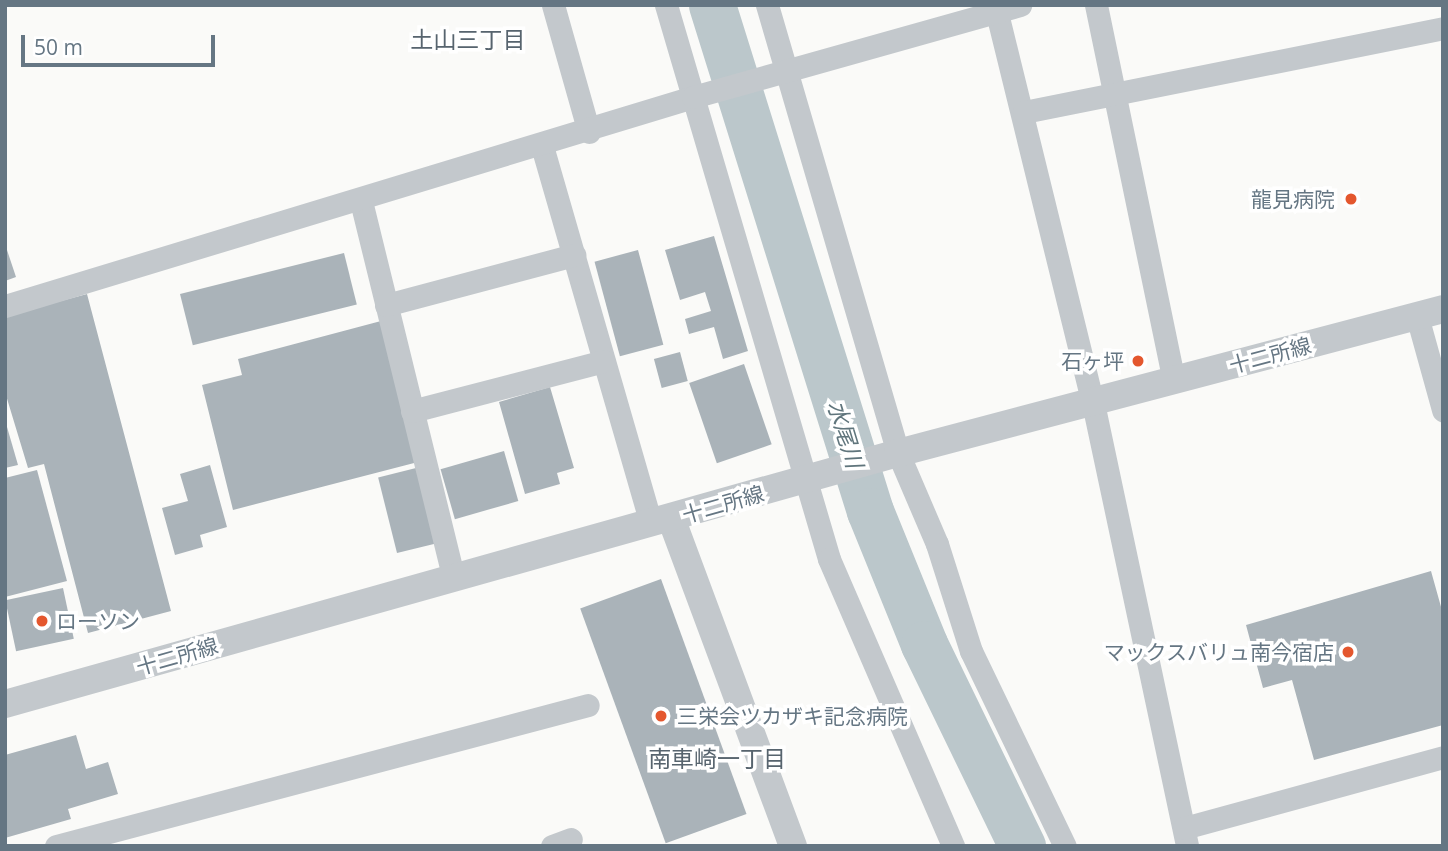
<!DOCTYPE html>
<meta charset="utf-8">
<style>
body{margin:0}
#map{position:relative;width:1448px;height:851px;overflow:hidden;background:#fafaf8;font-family:"Open Sans","Noto Sans JP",sans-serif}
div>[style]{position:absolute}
.river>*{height:47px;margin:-23.5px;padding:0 23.5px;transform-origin:23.5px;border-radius:23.5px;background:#bbc7cb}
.building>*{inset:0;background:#aab3b9;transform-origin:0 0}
.minor>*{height:23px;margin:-11.5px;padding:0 11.5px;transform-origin:11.5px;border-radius:11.5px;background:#c3c8cc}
.tertiary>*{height:28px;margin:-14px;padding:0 14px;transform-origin:14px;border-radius:14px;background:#c3c8cc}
.dots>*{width:19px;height:19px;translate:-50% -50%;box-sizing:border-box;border:4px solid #fff;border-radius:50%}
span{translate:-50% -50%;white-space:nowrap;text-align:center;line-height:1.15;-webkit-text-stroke:7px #fff;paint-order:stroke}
.poi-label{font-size:21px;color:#657683}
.right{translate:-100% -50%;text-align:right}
.left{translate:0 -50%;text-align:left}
.street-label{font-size:21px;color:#657683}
.neighbourhood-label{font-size:23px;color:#57646e}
.water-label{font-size:23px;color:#60757c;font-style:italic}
.frame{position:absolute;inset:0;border:7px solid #657683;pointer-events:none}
.scale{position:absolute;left:21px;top:35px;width:194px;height:32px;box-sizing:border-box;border:4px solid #657683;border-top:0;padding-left:9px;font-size:21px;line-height:24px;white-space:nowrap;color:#657683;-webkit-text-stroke:5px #fff;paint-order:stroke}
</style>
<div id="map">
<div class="river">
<div style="left:712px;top:5px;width:530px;rotate:72.66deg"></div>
<div style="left:870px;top:511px;width:144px;rotate:67.9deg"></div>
<div style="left:924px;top:644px;width:225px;rotate:64.1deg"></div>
</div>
<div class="building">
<div style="clip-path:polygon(714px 236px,748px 351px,723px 359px,714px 327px,689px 334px,685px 319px,711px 311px,705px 292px,680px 300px,665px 250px)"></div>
<div style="clip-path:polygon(5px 244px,16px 277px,5px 281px)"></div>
<div style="left:638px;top:250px;width:98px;height:45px;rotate:75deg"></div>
<div style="left:344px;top:253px;width:53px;height:169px;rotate:76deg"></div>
<div style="clip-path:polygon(87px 294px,171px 611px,88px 633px,44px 464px,28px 468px,5px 392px,5px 316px)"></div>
<div style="clip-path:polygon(381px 321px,418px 462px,233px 510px,202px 385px,242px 375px,238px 359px)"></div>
<div style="left:680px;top:352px;width:30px;height:27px;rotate:75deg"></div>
<div style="left:744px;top:364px;width:85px;height:58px;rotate:71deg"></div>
<div style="clip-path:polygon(550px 387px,574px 468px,557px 473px,560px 484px,525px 494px,499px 402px)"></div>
<div style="clip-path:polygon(5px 420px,18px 465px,5px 468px)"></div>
<div style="left:504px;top:451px;width:52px;height:66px;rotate:74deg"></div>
<div style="clip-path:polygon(210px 465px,227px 527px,200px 535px,203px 547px,175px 555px,162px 508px,188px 501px,180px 474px)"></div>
<div style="left:416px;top:468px;width:78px;height:39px;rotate:76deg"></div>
<div style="clip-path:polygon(37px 470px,67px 581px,5px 597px,5px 478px)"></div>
<div style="clip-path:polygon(1431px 571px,1443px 614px,1443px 725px,1314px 760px,1292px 680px,1263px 688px,1246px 625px)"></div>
<div style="left:661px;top:579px;width:250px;height:86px;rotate:70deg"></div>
<div style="left:63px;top:588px;width:52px;height:59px;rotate:78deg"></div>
<div style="clip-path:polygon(76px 735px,86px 769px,108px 762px,118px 794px,68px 809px,71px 819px,5px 838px,5px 755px)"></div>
</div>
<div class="minor">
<div style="left:553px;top:5px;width:132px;rotate:74.2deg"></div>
<div style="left:666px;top:5px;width:577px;rotate:73.6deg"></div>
<div style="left:829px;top:559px;width:313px;rotate:66.6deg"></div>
<div style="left:767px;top:5px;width:467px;rotate:73.7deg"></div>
<div style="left:898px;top:453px;width:99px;rotate:66.8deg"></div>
<div style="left:937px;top:544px;width:112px;rotate:72.4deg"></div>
<div style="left:971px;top:651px;width:216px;rotate:64.3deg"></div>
<div style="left:995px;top:5px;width:410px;rotate:76.2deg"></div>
<div style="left:1093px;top:403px;width:453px;rotate:78deg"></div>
<div style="left:1096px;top:5px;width:384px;rotate:78.3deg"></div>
<div style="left:1024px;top:112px;width:427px;rotate:-11.3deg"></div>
<div style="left:542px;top:146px;width:393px;rotate:73.9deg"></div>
<div style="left:361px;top:201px;width:389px;rotate:76.2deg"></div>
<div style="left:386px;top:305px;width:195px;rotate:-14.9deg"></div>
<div style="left:5px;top:306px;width:719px;rotate:-16.9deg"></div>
<div style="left:693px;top:97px;width:340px;rotate:-15.7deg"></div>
<div style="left:1417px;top:316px;width:98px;rotate:74.5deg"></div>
<div style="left:412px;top:411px;width:198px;rotate:-14.6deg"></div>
<div style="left:1184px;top:828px;width:269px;rotate:-15.3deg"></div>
<div style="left:56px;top:846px;width:550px;rotate:-14.84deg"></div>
<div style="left:552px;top:846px;width:20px;rotate:-20deg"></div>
</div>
<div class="tertiary">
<div style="left:671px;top:518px;width:350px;rotate:69.6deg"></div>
<div style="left:5px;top:704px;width:928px;rotate:-15.7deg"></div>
<div style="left:898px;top:453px;width:564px;rotate:-14.8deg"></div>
</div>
<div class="dots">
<div style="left:1351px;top:199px;background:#e4572e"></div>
<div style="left:1138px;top:361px;background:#e4572e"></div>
<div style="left:42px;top:621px;background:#e4572e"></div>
<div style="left:1348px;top:652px;background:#e4572e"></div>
<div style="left:661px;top:716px;background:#e4572e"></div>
</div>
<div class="poi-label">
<span class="right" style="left:1335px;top:199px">龍見病院</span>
<span class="right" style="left:1124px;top:361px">石ヶ坪</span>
<span class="left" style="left:56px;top:621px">ローソン</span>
<span class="right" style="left:1334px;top:652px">マックスバリュ南今宿店</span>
<span class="left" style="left:677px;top:716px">三栄会ツカザキ記念病院</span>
</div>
<div class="street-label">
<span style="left:1270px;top:355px;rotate:-15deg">十二所線</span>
<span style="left:723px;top:504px;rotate:-16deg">十二所線</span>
<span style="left:177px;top:656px;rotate:-16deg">十二所線</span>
</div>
<div class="neighbourhood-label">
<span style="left:468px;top:39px">土山三丁目</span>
<span style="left:717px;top:758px">南車崎一丁目</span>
</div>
<div class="water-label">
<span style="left:846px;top:434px;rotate:73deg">水尾川</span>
</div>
<div class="frame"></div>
<div class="scale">50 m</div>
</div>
